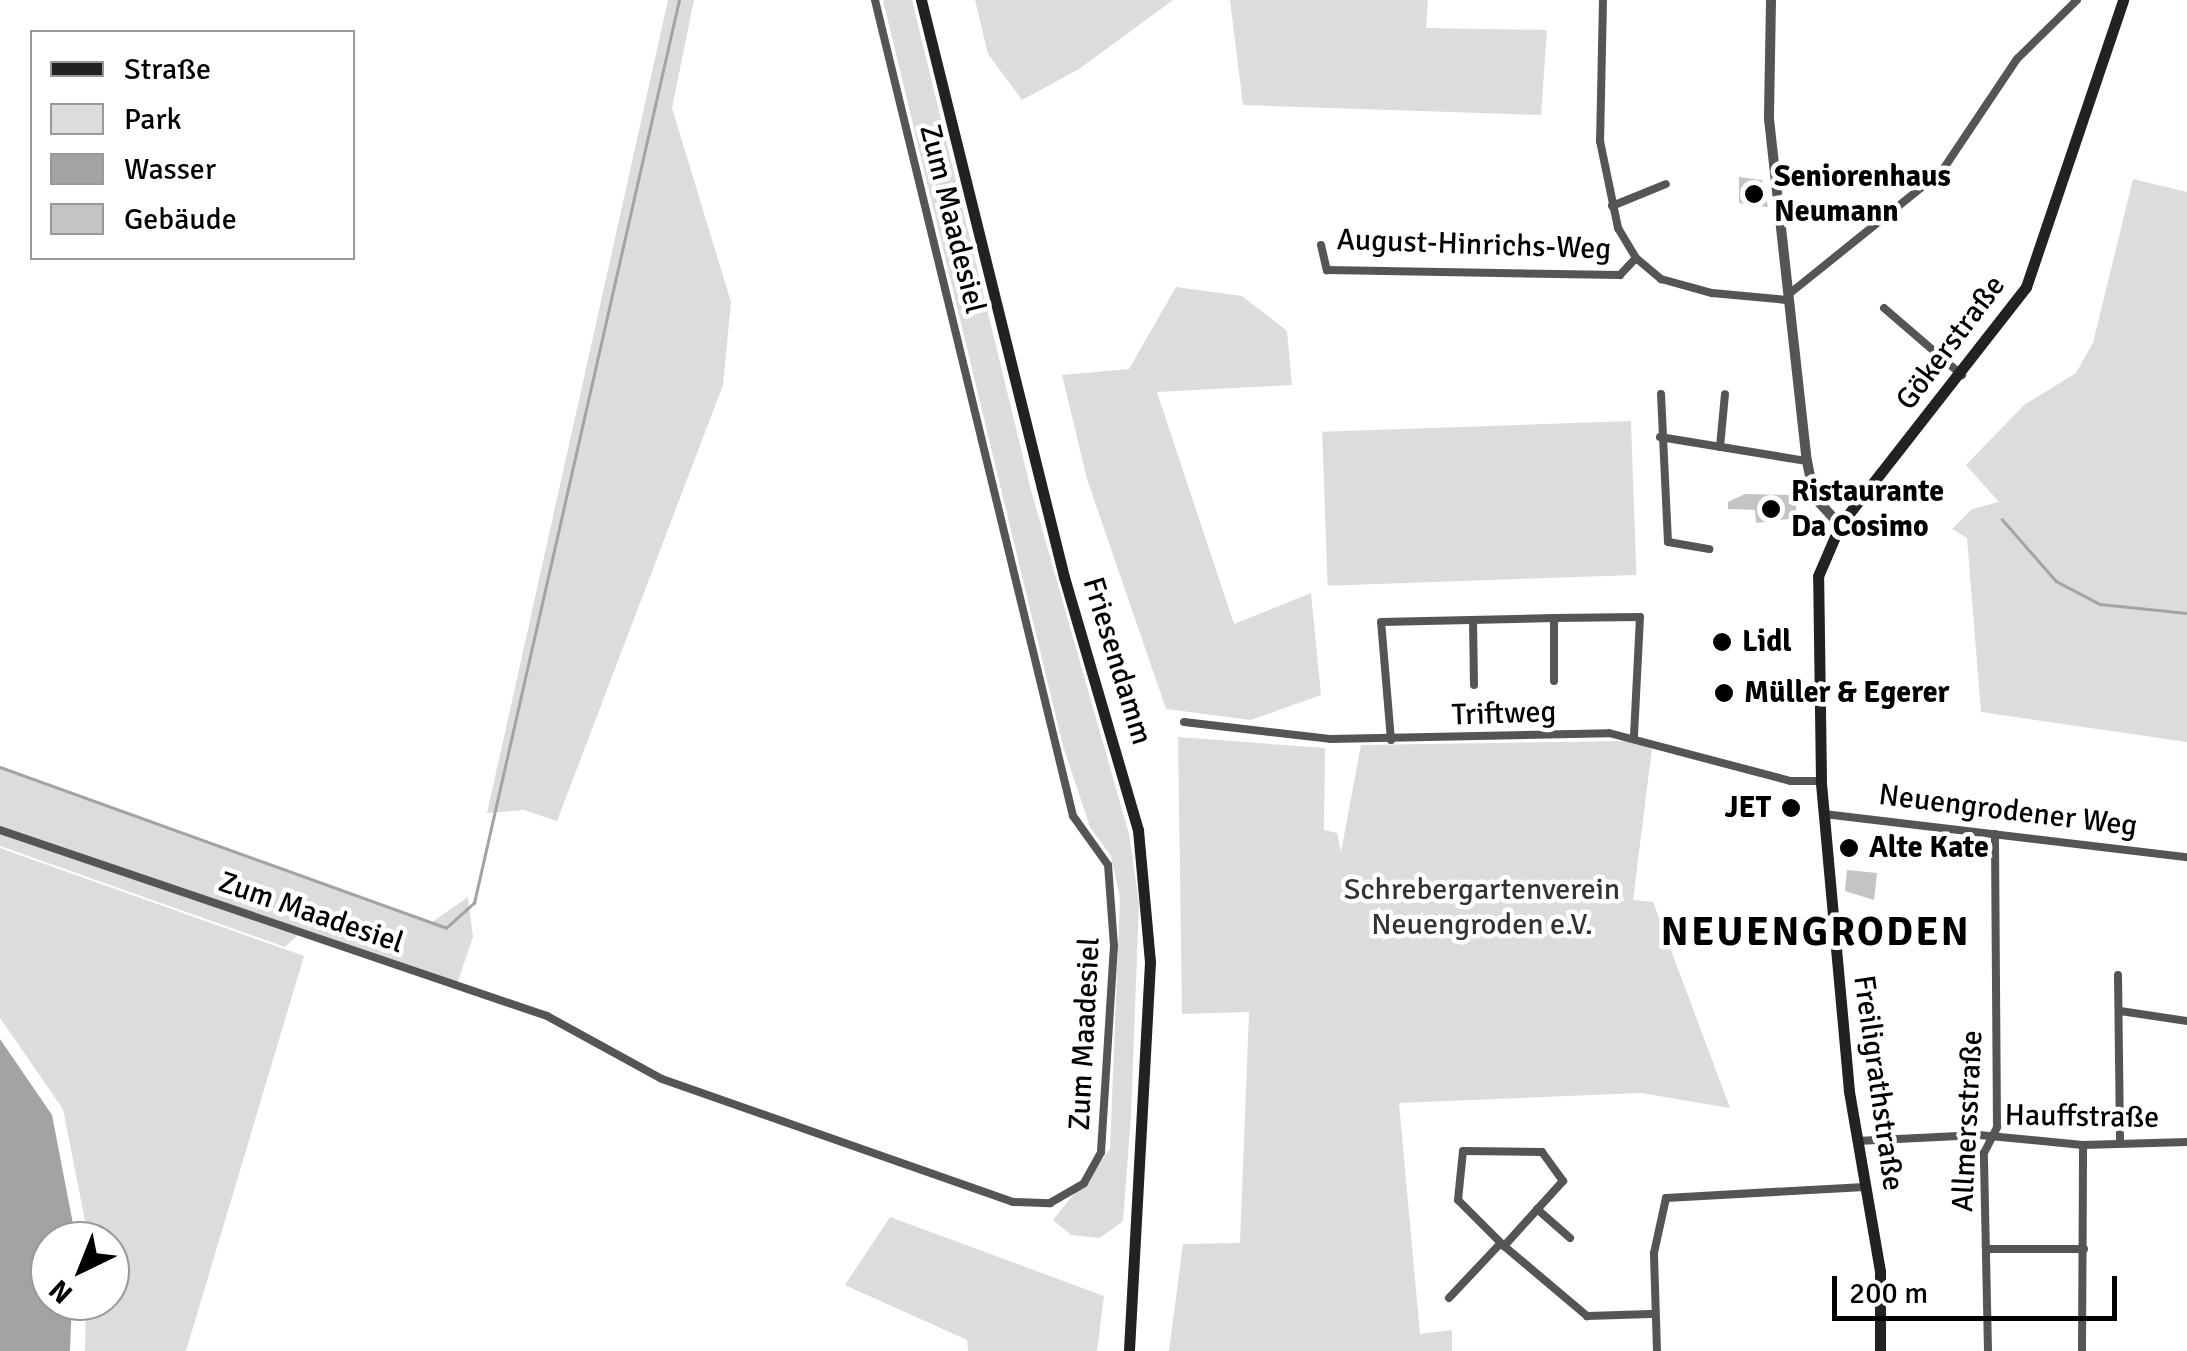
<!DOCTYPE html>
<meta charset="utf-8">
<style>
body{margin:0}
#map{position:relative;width:2187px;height:1351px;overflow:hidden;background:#fff;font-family:Signika,sans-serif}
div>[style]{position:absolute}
.green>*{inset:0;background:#dcdcdc;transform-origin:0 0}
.water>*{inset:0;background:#a3a3a3}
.stream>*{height:2.5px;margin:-1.25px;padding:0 1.25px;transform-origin:1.25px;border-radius:1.25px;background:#a3a3a3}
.building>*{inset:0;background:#c4c4c4}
.minor>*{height:8px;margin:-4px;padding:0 4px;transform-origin:4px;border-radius:4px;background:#555}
.tertiary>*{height:10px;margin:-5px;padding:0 5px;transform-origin:5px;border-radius:5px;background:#555}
.secondary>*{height:11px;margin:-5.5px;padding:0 5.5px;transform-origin:5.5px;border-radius:5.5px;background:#222}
.dots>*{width:28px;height:28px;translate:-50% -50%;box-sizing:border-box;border:5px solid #fff;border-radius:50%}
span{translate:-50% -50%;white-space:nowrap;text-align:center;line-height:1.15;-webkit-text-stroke:9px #fff;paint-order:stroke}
.poi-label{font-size:30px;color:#000;font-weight:700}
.left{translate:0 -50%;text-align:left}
.right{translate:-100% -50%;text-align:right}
.street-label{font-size:30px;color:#000}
.park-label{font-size:30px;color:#333}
.district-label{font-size:40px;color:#000;font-weight:700;letter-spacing:2.5px}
.legend{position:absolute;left:30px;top:30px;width:325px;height:230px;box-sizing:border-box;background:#fff;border:2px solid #999;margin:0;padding:12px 18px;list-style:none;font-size:30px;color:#000}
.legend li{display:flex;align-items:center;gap:20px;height:50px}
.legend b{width:50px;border:2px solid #999}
.north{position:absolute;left:30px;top:1221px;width:100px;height:100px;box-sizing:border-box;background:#fff;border:2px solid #999;border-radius:50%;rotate:223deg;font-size:28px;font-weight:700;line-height:40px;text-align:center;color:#000}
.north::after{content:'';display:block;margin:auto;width:35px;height:45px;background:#000;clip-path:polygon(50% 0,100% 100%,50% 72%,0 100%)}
.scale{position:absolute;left:1832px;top:1276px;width:285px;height:45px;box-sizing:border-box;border:5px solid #000;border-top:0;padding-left:12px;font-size:30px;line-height:35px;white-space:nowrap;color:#000;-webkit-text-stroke:8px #fff;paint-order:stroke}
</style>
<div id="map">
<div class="green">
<div style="clip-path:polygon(668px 0,694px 0,672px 108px,731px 302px,723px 385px,557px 821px,524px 810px,487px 813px)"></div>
<div style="clip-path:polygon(883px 0,912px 0,1031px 490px,1129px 834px,1139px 902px,1131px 1116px,1123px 1221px,1100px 1238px,1071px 1235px,1053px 1220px,1110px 1149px,1120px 898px,1111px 856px,1090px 827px,1063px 746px)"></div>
<div style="clip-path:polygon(975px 0,1173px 0,1079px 69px,1022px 100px,988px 54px)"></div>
<div style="clip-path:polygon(1230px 0,1428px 0,1426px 28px,1547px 30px,1541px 115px,1243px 105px)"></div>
<div style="clip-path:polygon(2133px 179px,2187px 192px,2187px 742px,1981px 712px,1967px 538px,1952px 529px,1972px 509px,1999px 502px,1966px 465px,2024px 405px,2076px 373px,2093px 343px)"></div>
<div style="clip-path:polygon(1176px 287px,1242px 296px,1287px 331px,1292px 385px,1157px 392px,1234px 624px,1311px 593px,1321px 695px,1251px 720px,1166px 709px,1087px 479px,1062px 375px,1129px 369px)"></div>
<div style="left:1631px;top:421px;width:154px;height:309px;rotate:88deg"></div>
<div style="clip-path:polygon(1178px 737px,1325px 748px,1324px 830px,1337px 833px,1341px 852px,1361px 745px,1627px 741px,1652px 748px,1633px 900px,1653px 902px,1730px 1108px,1641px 1093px,1399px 1103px,1420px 1334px,1452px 1330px,1452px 1351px,1169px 1351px,1183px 1244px,1240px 1243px,1249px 1012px,1182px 1014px)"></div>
<div style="clip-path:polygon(0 766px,432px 922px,468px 897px,473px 937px,457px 984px,304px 929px,285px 947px,0 846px)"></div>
<div style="clip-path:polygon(0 848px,304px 956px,186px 1351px,85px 1351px,86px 1301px,110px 1301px,110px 1241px,89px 1241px,63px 1109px,0 1018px)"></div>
<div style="clip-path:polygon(890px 1217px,1104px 1296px,1097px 1351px,968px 1351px,967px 1340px,845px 1285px)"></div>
</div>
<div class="water">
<div style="clip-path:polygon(0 1039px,52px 1115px,74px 1229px,74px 1241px,50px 1241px,50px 1301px,72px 1301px,70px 1351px,0 1351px)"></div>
</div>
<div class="stream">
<div style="left:2002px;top:519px;width:82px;rotate:48.9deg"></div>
<div style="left:2056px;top:581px;width:50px;rotate:27.6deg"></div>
<div style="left:2100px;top:604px;width:87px;rotate:5.9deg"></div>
<div style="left:0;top:767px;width:474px;rotate:19.8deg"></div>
<div style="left:446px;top:928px;width:38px;rotate:-42deg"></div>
<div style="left:474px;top:903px;width:926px;rotate:-77.21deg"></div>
</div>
<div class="building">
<div style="clip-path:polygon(1739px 177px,1762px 180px,1768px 207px,1739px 203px)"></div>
<div style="clip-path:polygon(1745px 494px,1795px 495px,1797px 518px,1756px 523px,1755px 510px,1728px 509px,1728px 502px)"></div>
<div style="clip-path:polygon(1847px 870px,1877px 873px,1874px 900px,1845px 891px)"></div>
</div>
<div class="minor">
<div style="left:1603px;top:0;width:141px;rotate:91.2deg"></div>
<div style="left:1600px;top:141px;width:89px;rotate:78.3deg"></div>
<div style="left:1618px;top:228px;width:35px;rotate:59deg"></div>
<div style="left:1636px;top:258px;width:33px;rotate:40deg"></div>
<div style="left:1661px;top:279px;width:53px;rotate:15.4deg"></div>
<div style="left:1712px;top:293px;width:75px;rotate:5.3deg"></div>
<div style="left:1612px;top:206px;width:58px;rotate:-22.2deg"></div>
<div style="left:1321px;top:245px;width:26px;rotate:77deg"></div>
<div style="left:1327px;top:270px;width:293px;rotate:1deg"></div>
<div style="left:1620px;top:275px;width:23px;rotate:-47deg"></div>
<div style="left:1789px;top:294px;width:196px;rotate:-38.8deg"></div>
<div style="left:1942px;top:171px;width:135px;rotate:-56.2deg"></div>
<div style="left:2017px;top:59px;width:84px;rotate:-44.5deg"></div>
<div style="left:1884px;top:308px;width:103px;rotate:40.7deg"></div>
<div style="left:1661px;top:394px;width:148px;rotate:87.3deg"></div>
<div style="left:1668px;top:542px;width:42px;rotate:9.7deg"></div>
<div style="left:1660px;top:437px;width:149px;rotate:9.3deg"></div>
<div style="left:1720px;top:447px;width:53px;rotate:-84.6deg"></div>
<div style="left:1473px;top:620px;width:65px;rotate:89.1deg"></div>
<div style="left:1554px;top:681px;width:63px;rotate:-90deg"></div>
<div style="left:1184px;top:722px;width:147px;rotate:6.6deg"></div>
<div style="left:1330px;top:739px;width:279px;rotate:-1.2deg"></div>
<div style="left:1609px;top:733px;width:188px;rotate:14.8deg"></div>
<div style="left:1791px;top:781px;width:30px"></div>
<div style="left:1391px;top:740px;width:118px;rotate:-94.8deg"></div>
<div style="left:1381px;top:622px;width:173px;rotate:-1.3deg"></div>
<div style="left:1554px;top:618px;width:86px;rotate:-0.7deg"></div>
<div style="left:1640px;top:617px;width:119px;rotate:92.9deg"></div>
<div style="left:1824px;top:814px;width:366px;rotate:6.8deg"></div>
<div style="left:0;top:830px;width:578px;rotate:18.78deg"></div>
<div style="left:547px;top:1016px;width:131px;rotate:28.7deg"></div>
<div style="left:662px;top:1079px;width:372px;rotate:19.3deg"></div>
<div style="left:1013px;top:1202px;width:37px;rotate:2deg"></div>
<div style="left:1050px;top:1203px;width:39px;rotate:-30deg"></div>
<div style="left:1084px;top:1183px;width:35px;rotate:-61deg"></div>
<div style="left:1101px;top:1152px;width:206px;rotate:-86.4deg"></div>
<div style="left:1114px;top:946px;width:81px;rotate:-94.2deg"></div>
<div style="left:1108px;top:865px;width:60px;rotate:-125.5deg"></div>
<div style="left:1073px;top:816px;width:840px;rotate:-103.64deg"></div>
<div style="left:2118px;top:975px;width:167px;rotate:89.3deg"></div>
<div style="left:2120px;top:1011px;width:68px;rotate:8.5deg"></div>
<div style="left:1857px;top:1141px;width:122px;rotate:-2.8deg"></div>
<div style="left:1979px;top:1135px;width:104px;rotate:5.5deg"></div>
<div style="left:2083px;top:1145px;width:104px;rotate:-1.7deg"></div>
<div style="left:1537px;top:1209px;width:44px;rotate:41.3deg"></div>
<div style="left:1504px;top:1246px;width:65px;rotate:-135deg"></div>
<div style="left:1458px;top:1200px;width:49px;rotate:-84.2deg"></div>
<div style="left:1463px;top:1151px;width:79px;rotate:0.7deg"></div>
<div style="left:1542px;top:1152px;width:36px;rotate:54deg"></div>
<div style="left:1563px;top:1181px;width:88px;rotate:132.2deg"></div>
<div style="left:1504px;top:1246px;width:109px;rotate:40.1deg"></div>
<div style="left:1587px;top:1316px;width:64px;rotate:-1.8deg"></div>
<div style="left:1986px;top:1249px;width:98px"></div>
<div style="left:1449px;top:1298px;width:73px;rotate:-46.7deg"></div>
<div style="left:1657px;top:1351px;width:98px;rotate:-91.8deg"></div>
<div style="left:1654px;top:1253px;width:56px;rotate:-77.7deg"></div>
<div style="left:1666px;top:1198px;width:199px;rotate:-3.2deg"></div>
<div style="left:1988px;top:1351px;width:198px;rotate:-91.2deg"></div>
<div style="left:1984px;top:1153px;width:29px;rotate:-63deg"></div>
<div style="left:1997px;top:1127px;width:293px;rotate:-90.4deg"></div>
<div style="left:2082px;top:1351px;width:206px;rotate:-89.7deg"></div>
</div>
<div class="tertiary">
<div style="left:1771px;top:0;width:119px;rotate:91deg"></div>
<div style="left:1769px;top:119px;width:344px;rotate:83.7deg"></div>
<div style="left:1807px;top:461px;width:37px;rotate:79deg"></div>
<div style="left:1814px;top:497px;width:38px;rotate:47deg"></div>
</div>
<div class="secondary">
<div style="left:921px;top:0;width:594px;rotate:76.08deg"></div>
<div style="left:1064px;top:577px;width:264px;rotate:73.7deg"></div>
<div style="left:1138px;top:830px;width:133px;rotate:84.8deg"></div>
<div style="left:1150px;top:962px;width:390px;rotate:93.1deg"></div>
<div style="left:1880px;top:1351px;width:80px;rotate:-90deg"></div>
<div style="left:1880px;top:1271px;width:183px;rotate:-99.8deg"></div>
<div style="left:1849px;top:1091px;width:311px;rotate:-95.2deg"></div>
<div style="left:1821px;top:781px;width:205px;rotate:-90.8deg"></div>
<div style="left:1818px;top:576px;width:56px;rotate:-66.7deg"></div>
<div style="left:1840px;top:525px;width:302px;rotate:-52deg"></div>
<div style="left:2026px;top:287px;width:303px;rotate:-71.3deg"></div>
</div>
<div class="dots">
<div style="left:1754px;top:194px;background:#000"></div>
<div style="left:1771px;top:509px;background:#000"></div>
<div style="left:1722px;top:642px;background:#000"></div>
<div style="left:1724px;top:693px;background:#000"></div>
<div style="left:1791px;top:808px;background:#000"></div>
<div style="left:1849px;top:848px;background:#000"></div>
</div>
<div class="poi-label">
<span class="left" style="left:1774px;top:194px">Seniorenhaus<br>Neumann</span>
<span class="left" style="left:1791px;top:509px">Ristaurante<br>Da Cosimo</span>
<span class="left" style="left:1742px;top:642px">Lidl</span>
<span class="left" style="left:1744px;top:693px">Müller &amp; Egerer</span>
<span class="right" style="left:1771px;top:808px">JET</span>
<span class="left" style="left:1869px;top:848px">Alte Kate</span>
</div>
<div class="street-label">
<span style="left:952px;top:219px;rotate:76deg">Zum Maadesiel</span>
<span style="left:1474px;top:245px;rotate:2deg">August-Hinrichs-Weg</span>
<span style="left:1951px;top:343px;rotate:-53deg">Gökerstraße</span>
<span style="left:1117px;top:661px;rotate:73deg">Friesendamm</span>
<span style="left:1504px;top:714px;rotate:-2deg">Triftweg</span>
<span style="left:2008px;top:811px;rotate:7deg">Neuengrodener Weg</span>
<span style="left:311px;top:913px;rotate:19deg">Zum Maadesiel</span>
<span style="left:1085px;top:1034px;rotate:-87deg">Zum Maadesiel</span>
<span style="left:1878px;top:1083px;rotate:82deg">Freiligrathstraße</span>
<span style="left:2082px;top:1117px;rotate:1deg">Hauffstraße</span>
<span style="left:1968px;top:1121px;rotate:-87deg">Allmersstraße</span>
</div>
<div class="park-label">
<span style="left:1482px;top:907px">Schrebergartenverein<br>Neuengroden e.V.</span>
</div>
<div class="district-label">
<span style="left:1816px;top:932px">NEUENGRODEN</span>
</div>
<ul class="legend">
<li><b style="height:12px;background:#222"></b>Straße</li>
<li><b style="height:28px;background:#dcdcdc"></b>Park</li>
<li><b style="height:28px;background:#a3a3a3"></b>Wasser</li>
<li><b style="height:28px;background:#c4c4c4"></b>Gebäude</li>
</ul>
<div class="north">N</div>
<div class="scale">200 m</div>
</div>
